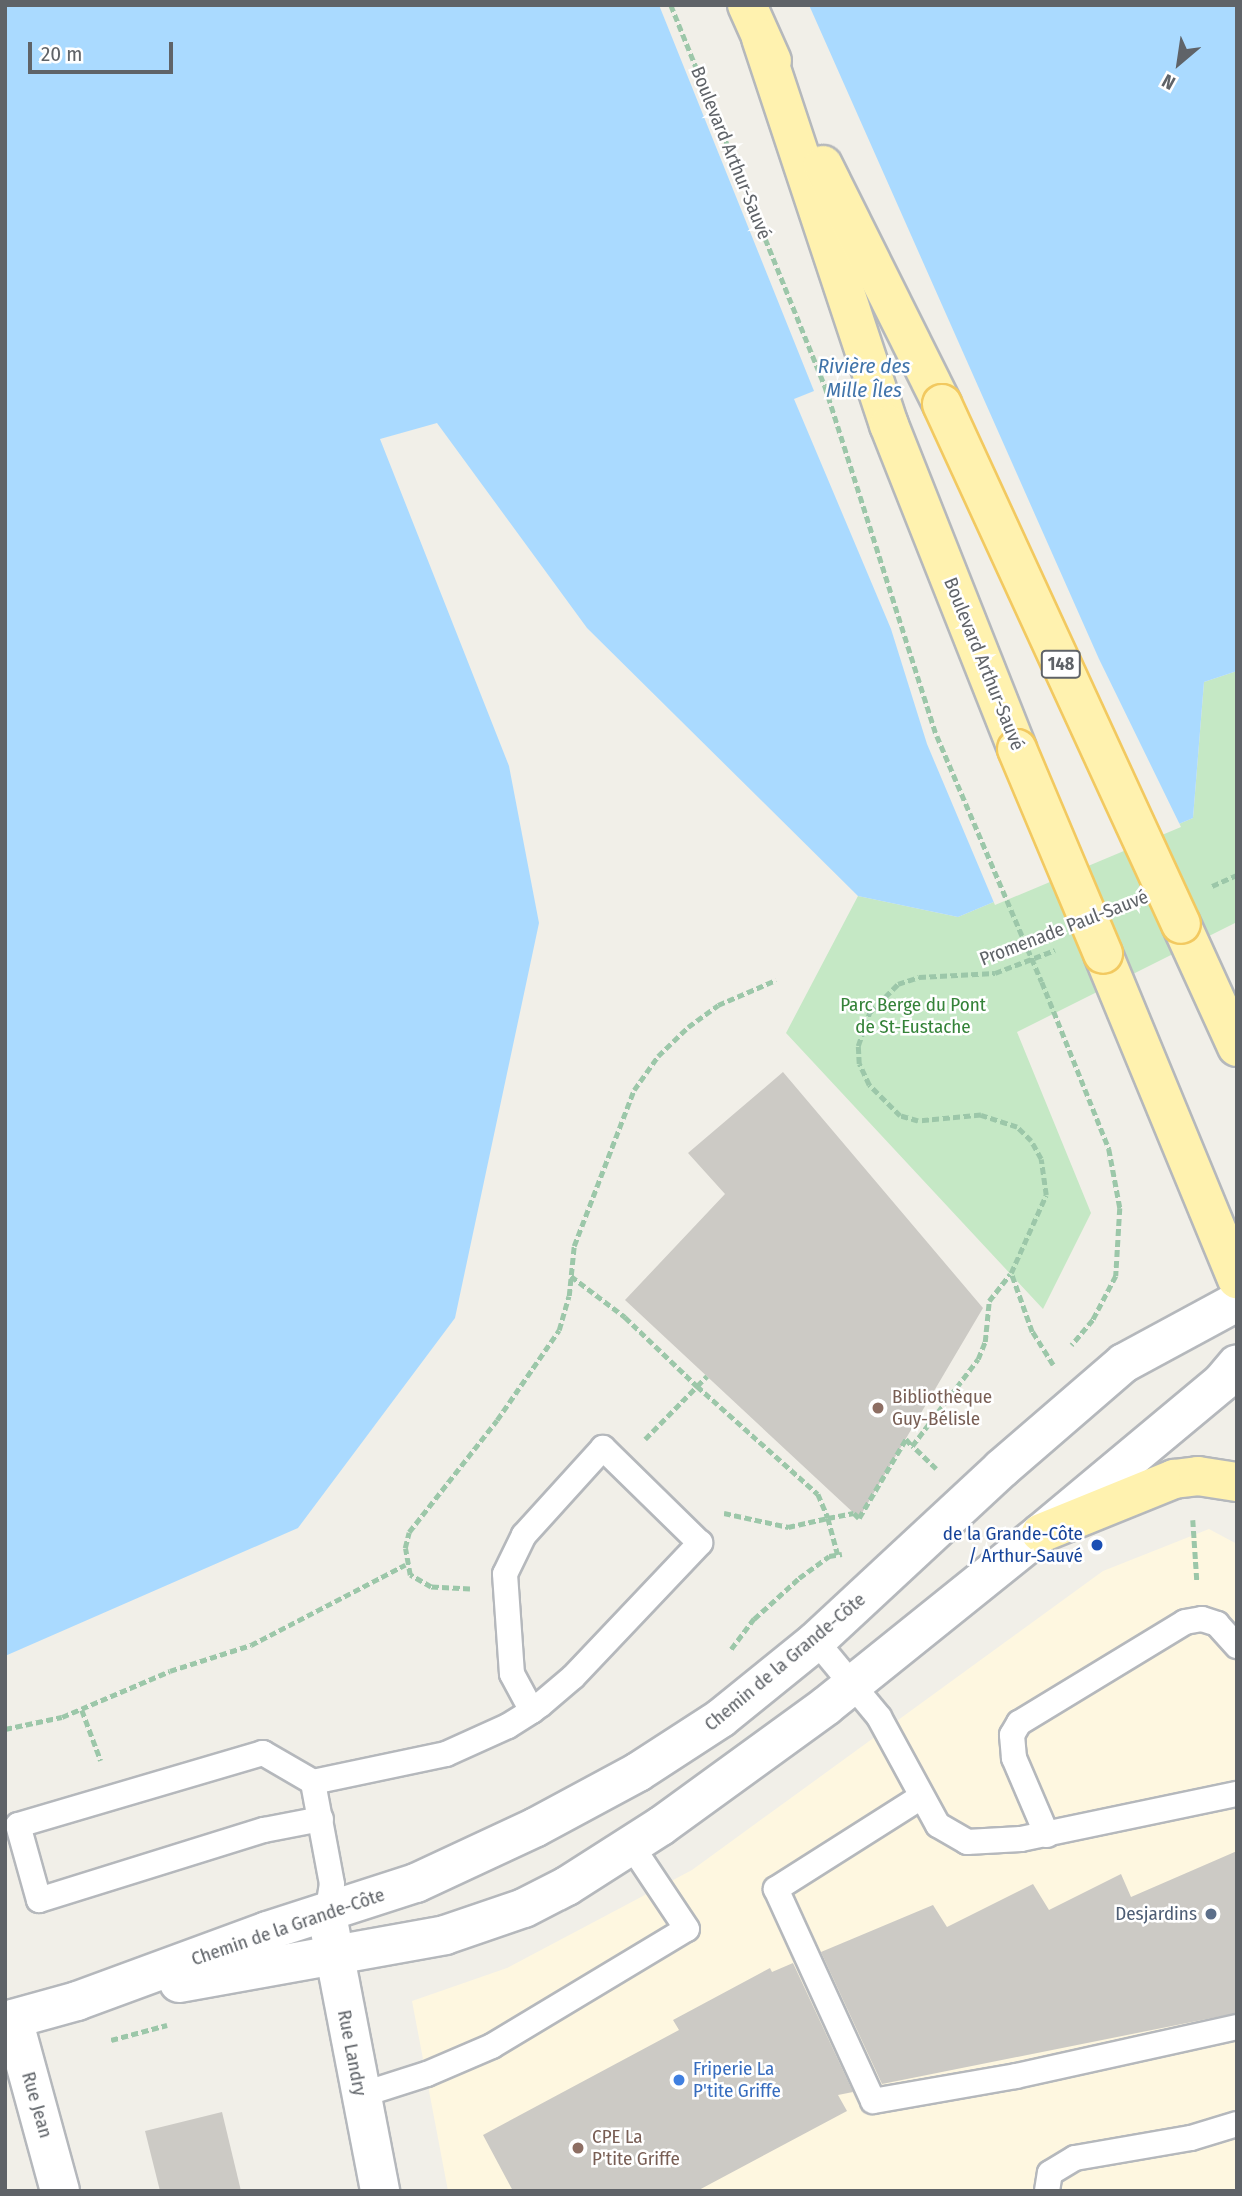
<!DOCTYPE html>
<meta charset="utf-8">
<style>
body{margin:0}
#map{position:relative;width:1242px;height:2196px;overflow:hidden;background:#f1efe8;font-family:"Fira Sans Condensed",sans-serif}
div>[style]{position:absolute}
.commercial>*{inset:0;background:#fef7e0}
.green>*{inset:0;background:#c5e8c5}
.water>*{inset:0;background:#aadaff}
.pier>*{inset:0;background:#f1efe8}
.building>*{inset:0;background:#cccac5}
.path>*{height:4.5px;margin-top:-2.25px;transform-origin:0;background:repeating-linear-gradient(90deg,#9cc7a9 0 7px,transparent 0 10.5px)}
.roads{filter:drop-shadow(2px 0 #b5b8bc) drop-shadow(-2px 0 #b5b8bc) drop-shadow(0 2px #b5b8bc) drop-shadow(0 -2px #b5b8bc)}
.service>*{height:24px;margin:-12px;padding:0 12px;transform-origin:12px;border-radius:12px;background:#fff}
.minor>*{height:38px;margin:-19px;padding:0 19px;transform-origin:19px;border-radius:19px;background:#fff}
.secondary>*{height:38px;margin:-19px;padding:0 19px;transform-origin:19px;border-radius:19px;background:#fff}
.primary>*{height:38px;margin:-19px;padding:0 19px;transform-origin:19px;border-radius:19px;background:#fff2af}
.path-bridge>*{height:4.5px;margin-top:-2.25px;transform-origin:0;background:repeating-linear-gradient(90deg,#9cc7a9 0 7px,transparent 0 10.5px)}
.bridges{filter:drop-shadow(2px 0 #f2c960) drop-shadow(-2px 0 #f2c960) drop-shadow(0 2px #f2c960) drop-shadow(0 -2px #f2c960)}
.primary-bridge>*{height:38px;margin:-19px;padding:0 19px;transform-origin:19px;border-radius:19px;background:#fff2af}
.dots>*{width:19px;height:19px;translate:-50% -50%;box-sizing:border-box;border:4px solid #fff;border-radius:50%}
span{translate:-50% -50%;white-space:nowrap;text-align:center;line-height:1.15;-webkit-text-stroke:5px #fff;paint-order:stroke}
.shield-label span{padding:2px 5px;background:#fff;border:2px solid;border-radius:5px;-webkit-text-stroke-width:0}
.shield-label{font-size:18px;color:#5f6368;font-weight:700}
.street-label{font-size:19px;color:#5f6368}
.park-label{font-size:19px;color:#348238}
.education-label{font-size:19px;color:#785e54}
.left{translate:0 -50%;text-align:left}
.transit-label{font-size:19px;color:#164399}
.right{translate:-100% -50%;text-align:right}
.service-label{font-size:19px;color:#4e5e75}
.shop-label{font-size:19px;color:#366cbe}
.water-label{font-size:21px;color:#4174aa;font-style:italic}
.frame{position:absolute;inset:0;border:7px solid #5f6368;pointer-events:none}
.north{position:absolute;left:1144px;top:28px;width:70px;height:70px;-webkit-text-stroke:5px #fff;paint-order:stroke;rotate:209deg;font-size:19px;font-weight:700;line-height:28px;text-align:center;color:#5f6368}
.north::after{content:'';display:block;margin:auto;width:24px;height:32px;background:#5f6368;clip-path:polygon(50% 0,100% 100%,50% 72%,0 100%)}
.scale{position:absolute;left:28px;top:42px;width:145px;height:32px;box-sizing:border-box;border:4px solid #5f6368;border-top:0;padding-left:9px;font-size:21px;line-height:24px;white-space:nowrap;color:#5f6368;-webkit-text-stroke:5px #fff;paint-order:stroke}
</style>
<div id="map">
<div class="commercial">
<div style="clip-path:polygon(1209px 1529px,1237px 1544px,1237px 2191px,448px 2191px,412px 2001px,507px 1968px,692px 1870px,1103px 1571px)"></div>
</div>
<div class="green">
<div style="clip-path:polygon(1237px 671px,1237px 922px,1017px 1032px,1091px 1213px,1043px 1309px,786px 1033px,858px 896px,958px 917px,1193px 818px,1204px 682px)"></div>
</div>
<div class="water">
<div style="clip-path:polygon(5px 5px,1237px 5px,1237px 671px,1204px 682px,1193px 818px,958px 917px,858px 896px,587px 628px,437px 423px,380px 439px,509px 766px,539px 923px,455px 1318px,298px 1528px,5px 1656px)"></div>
</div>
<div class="pier">
<div style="clip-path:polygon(659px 5px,809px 5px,1099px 659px,1181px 827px,995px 905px,927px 744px,891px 629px,794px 399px,814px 391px)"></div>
</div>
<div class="building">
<div style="clip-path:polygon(783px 1072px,983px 1308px,859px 1518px,625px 1300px,725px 1194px,688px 1153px)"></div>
<div style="clip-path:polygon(1237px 1851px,1237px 2013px,882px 2084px,821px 1952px,933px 1905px,947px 1927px,1033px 1884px,1049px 1910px,1121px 1874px,1131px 1897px)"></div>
<div style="clip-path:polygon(793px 1963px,853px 2092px,838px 2095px,847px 2111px,697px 2191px,513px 2191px,483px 2135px,679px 2030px,673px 2020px,770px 1968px,772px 1972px)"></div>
<div style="clip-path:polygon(222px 2112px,241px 2191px,160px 2191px,145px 2131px)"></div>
</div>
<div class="path">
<div style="left:1212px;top:886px;width:27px;rotate:-24deg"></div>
<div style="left:1042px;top:982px;width:180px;rotate:68.1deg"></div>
<div style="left:1109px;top:1149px;width:60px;rotate:79.4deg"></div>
<div style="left:1120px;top:1208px;width:68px;rotate:93.4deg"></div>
<div style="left:1116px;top:1276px;width:50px;rotate:117.6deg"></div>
<div style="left:1093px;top:1320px;width:33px;rotate:130deg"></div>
<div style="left:571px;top:1276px;width:68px;rotate:37.2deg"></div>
<div style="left:625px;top:1317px;width:100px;rotate:43.8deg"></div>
<div style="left:697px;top:1386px;width:14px;rotate:-45deg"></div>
<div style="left:1053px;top:1365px;width:39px;rotate:-122deg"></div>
<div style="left:1032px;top:1332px;width:63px;rotate:-109.6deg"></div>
<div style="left:1011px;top:1273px;width:85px;rotate:-65.8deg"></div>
<div style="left:1046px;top:1195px;width:36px;rotate:-98deg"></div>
<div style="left:1041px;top:1159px;width:21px;rotate:-119deg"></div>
<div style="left:1031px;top:1141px;width:20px;rotate:-135deg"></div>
<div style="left:1017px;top:1127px;width:38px;rotate:-162deg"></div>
<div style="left:981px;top:1115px;width:63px;rotate:174.6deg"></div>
<div style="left:918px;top:1121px;width:19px;rotate:-164deg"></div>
<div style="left:900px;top:1116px;width:44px;rotate:-135deg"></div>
<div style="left:869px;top:1085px;width:23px;rotate:-115deg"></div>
<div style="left:859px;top:1064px;width:18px;rotate:-93deg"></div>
<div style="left:858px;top:1046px;width:36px;rotate:-71deg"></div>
<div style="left:870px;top:1012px;width:40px;rotate:-45deg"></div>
<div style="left:898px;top:984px;width:22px;rotate:-18deg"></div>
<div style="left:919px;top:977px;width:76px;rotate:-3deg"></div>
<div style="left:995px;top:973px;width:64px;rotate:-21deg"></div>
<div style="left:645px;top:1439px;width:74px;rotate:-45.5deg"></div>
<div style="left:697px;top:1386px;width:162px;rotate:41.8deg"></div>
<div style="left:818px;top:1494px;width:26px;rotate:67deg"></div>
<div style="left:828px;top:1518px;width:26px;rotate:-11deg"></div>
<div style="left:854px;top:1513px;width:7px;rotate:45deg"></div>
<div style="left:859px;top:1518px;width:92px;rotate:-59.3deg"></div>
<div style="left:906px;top:1439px;width:9px;rotate:49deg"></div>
<div style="left:936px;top:1469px;width:33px;rotate:-136deg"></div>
<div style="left:912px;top:1446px;width:109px;rotate:-52.8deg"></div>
<div style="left:978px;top:1359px;width:18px;rotate:-68deg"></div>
<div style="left:985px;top:1342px;width:41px;rotate:-84.4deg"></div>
<div style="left:989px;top:1301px;width:34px;rotate:-52deg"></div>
<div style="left:724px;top:1513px;width:66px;rotate:12.3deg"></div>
<div style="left:788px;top:1527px;width:41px;rotate:-12.7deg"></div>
<div style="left:828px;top:1518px;width:38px;rotate:75deg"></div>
<div style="left:1193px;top:1520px;width:61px;rotate:86.2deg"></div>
<div style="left:470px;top:1589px;width:39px;rotate:-177deg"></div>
<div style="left:431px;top:1587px;width:24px;rotate:-150deg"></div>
<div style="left:410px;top:1575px;width:27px;rotate:-100deg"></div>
<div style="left:405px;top:1548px;width:16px;rotate:-76deg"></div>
<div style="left:409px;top:1532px;width:142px;rotate:-51.8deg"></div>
<div style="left:497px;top:1420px;width:109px;rotate:-55.4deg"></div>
<div style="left:559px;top:1330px;width:35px;rotate:-74deg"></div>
<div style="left:569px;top:1296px;width:50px;rotate:-84.3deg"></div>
<div style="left:574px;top:1246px;width:167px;rotate:-69deg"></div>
<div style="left:634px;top:1090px;width:42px;rotate:-54.8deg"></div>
<div style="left:658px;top:1056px;width:42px;rotate:-44deg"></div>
<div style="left:688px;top:1027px;width:37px;rotate:-36deg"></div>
<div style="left:718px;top:1005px;width:63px;rotate:-23.3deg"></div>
<div style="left:731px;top:1649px;width:38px;rotate:-53deg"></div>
<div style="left:754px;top:1619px;width:61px;rotate:-42.3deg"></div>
<div style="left:799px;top:1578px;width:37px;rotate:-36deg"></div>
<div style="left:829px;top:1556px;width:13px;rotate:-9deg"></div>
<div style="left:82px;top:1710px;width:54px;rotate:69.6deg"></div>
<div style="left:5px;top:1729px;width:58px;rotate:-11.9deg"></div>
<div style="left:62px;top:1717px;width:117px;rotate:-23.1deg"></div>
<div style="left:170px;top:1671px;width:85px;rotate:-17.8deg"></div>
<div style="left:251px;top:1645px;width:174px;rotate:-27.5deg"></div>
<div style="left:111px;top:2040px;width:58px;rotate:-15deg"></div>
</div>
<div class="roads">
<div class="service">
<div style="left:816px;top:1641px;width:99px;rotate:50.3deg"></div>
<div style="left:879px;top:1717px;width:123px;rotate:61.4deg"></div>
<div style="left:938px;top:1825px;width:34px;rotate:30deg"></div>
<div style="left:967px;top:1842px;width:54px;rotate:-3.2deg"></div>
<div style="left:1021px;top:1839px;width:221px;rotate:-11.8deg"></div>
<div style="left:313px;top:1782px;width:58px;rotate:-149.9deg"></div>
<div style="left:263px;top:1753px;width:255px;rotate:163.6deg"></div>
<div style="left:18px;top:1825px;width:78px;rotate:74.4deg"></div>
<div style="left:39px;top:1900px;width:236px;rotate:-17.3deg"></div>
<div style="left:264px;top:1830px;width:58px;rotate:-10.9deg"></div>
<div style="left:921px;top:1797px;width:172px;rotate:147.6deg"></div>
<div style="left:776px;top:1889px;width:233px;rotate:65.4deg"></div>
<div style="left:873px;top:2101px;width:145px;rotate:-9.9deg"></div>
<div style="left:1016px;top:2076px;width:226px;rotate:-12.5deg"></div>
<div style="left:1047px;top:1835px;width:84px;rotate:-113.2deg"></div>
<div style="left:1014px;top:1758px;width:23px;rotate:-95deg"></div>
<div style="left:1012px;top:1735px;width:14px;rotate:-60deg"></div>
<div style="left:1019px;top:1723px;width:194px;rotate:-31.3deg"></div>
<div style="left:1185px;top:1622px;width:17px;rotate:-10deg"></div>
<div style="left:1202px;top:1619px;width:16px;rotate:18deg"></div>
<div style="left:1217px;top:1624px;width:30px;rotate:48deg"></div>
<div style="left:327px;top:1915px;width:31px;rotate:-81deg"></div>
<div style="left:332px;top:1884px;width:104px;rotate:-100.6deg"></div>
<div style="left:313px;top:1782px;width:136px;rotate:-11.9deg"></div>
<div style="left:446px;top:1754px;width:68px;rotate:-24.3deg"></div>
<div style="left:508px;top:1726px;width:28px;rotate:-32deg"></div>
<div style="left:532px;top:1711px;width:10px;rotate:-37deg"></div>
<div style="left:540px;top:1705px;width:43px;rotate:-40.3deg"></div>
<div style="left:573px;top:1677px;width:185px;rotate:-46.5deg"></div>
<div style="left:700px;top:1543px;width:136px;rotate:-135.6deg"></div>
<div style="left:603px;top:1448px;width:118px;rotate:132.2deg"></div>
<div style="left:524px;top:1535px;width:43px;rotate:116deg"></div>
<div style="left:505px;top:1574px;width:100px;rotate:86deg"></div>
<div style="left:512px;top:1674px;width:42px;rotate:61.6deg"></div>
<div style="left:361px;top:2095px;width:69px;rotate:-17.7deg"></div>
<div style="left:427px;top:2074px;width:71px;rotate:-23.3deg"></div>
<div style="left:492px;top:2046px;width:227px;rotate:-31deg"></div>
<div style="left:687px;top:1929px;width:101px;rotate:-123.7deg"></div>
<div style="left:1047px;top:2191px;width:18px;rotate:-81deg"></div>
<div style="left:1050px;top:2173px;width:29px;rotate:-31deg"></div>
<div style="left:1075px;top:2158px;width:118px;rotate:-9.8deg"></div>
<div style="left:1191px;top:2138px;width:48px;rotate:-16.9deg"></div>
</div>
<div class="minor">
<div style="left:327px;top:1915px;width:281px;rotate:79.1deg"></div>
<div style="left:13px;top:2019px;width:178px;rotate:74.7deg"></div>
</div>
<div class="secondary">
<div style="left:179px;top:1983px;width:270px;rotate:-10.2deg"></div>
<div style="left:445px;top:1935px;width:83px;rotate:-18.9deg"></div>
<div style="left:524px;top:1908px;width:48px;rotate:-27.1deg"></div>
<div style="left:567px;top:1886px;width:112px;rotate:-32.6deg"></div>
<div style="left:661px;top:1826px;width:204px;rotate:-36deg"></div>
<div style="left:826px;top:1706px;width:276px;rotate:-38.8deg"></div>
<div style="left:1041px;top:1533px;width:236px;rotate:-39.8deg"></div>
<div style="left:1222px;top:1382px;width:23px;rotate:-50deg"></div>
<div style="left:5px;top:2021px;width:75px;rotate:-15.5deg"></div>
<div style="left:77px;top:2001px;width:202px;rotate:-20.2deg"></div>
<div style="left:267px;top:1931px;width:157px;rotate:-17.9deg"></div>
<div style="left:416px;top:1883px;width:132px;rotate:-25deg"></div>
<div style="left:536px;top:1827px;width:116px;rotate:-28.3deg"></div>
<div style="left:638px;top:1772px;width:99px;rotate:-33deg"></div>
<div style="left:721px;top:1718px;width:122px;rotate:-39deg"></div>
<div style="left:816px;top:1641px;width:253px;rotate:-42.9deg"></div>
<div style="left:1001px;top:1469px;width:162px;rotate:-40.8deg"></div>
<div style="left:1124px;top:1363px;width:128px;rotate:-28.4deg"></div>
</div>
<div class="primary">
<div style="left:747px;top:5px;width:61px;rotate:65.9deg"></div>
<div style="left:761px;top:38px;width:408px;rotate:71.7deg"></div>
<div style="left:889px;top:425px;width:348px;rotate:68.4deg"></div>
<div style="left:823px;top:165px;width:267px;rotate:63.5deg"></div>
<div style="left:1181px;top:924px;width:135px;rotate:65.5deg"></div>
<div style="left:1103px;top:954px;width:352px;rotate:67.6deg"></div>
<div style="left:1041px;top:1533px;width:144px;rotate:-22.1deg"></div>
<div style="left:1174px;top:1479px;width:24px;rotate:-7deg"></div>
<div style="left:1198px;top:1476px;width:39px;rotate:9deg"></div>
</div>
</div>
<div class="path-bridge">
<div style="left:671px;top:5px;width:411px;rotate:68deg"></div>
<div style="left:825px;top:386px;width:367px;rotate:72.3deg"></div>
<div style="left:937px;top:736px;width:267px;rotate:66.9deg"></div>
</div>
<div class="bridges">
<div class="primary-bridge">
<div style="left:942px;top:404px;width:572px;rotate:65.32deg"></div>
<div style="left:1017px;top:749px;width:222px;rotate:67.2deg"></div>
</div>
</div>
<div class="dots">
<div style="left:878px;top:1408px;background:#8d6e63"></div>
<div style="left:1097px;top:1545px;background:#1a4fb4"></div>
<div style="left:1211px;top:1914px;background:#5c6f8a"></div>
<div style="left:679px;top:2080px;background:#3f7fe0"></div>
<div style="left:578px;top:2148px;background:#8d6e63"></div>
</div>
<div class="shield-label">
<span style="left:1061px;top:664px">148</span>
</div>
<div class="street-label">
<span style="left:731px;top:153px;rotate:68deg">Boulevard Arthur-Sauvé</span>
<span style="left:984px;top:664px;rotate:68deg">Boulevard Arthur-Sauvé</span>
<span style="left:1064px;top:928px;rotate:-21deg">Promenade Paul-Sauvé</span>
<span style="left:785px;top:1662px;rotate:-40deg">Chemin de la Grande-Côte</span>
<span style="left:288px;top:1927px;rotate:-19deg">Chemin de la Grande-Côte</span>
<span style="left:352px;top:2053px;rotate:79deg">Rue Landry</span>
<span style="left:37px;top:2105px;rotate:74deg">Rue Jean</span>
</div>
<div class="park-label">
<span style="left:913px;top:1016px">Parc Berge du Pont<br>de St-Eustache</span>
</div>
<div class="education-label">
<span class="left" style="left:892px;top:1408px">Bibliothèque<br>Guy-Bélisle</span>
<span class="left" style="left:592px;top:2148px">CPE La<br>P'tite Griffe</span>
</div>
<div class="transit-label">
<span class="right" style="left:1083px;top:1545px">de la Grande-Côte<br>/ Arthur-Sauvé</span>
</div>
<div class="service-label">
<span class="right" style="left:1197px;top:1914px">Desjardins</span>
</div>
<div class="shop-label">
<span class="left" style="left:693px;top:2080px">Friperie La<br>P'tite Griffe</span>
</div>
<div class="water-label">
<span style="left:864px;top:378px">Rivière des<br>Mille Îles</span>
</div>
<div class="frame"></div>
<div class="north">N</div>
<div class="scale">20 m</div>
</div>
